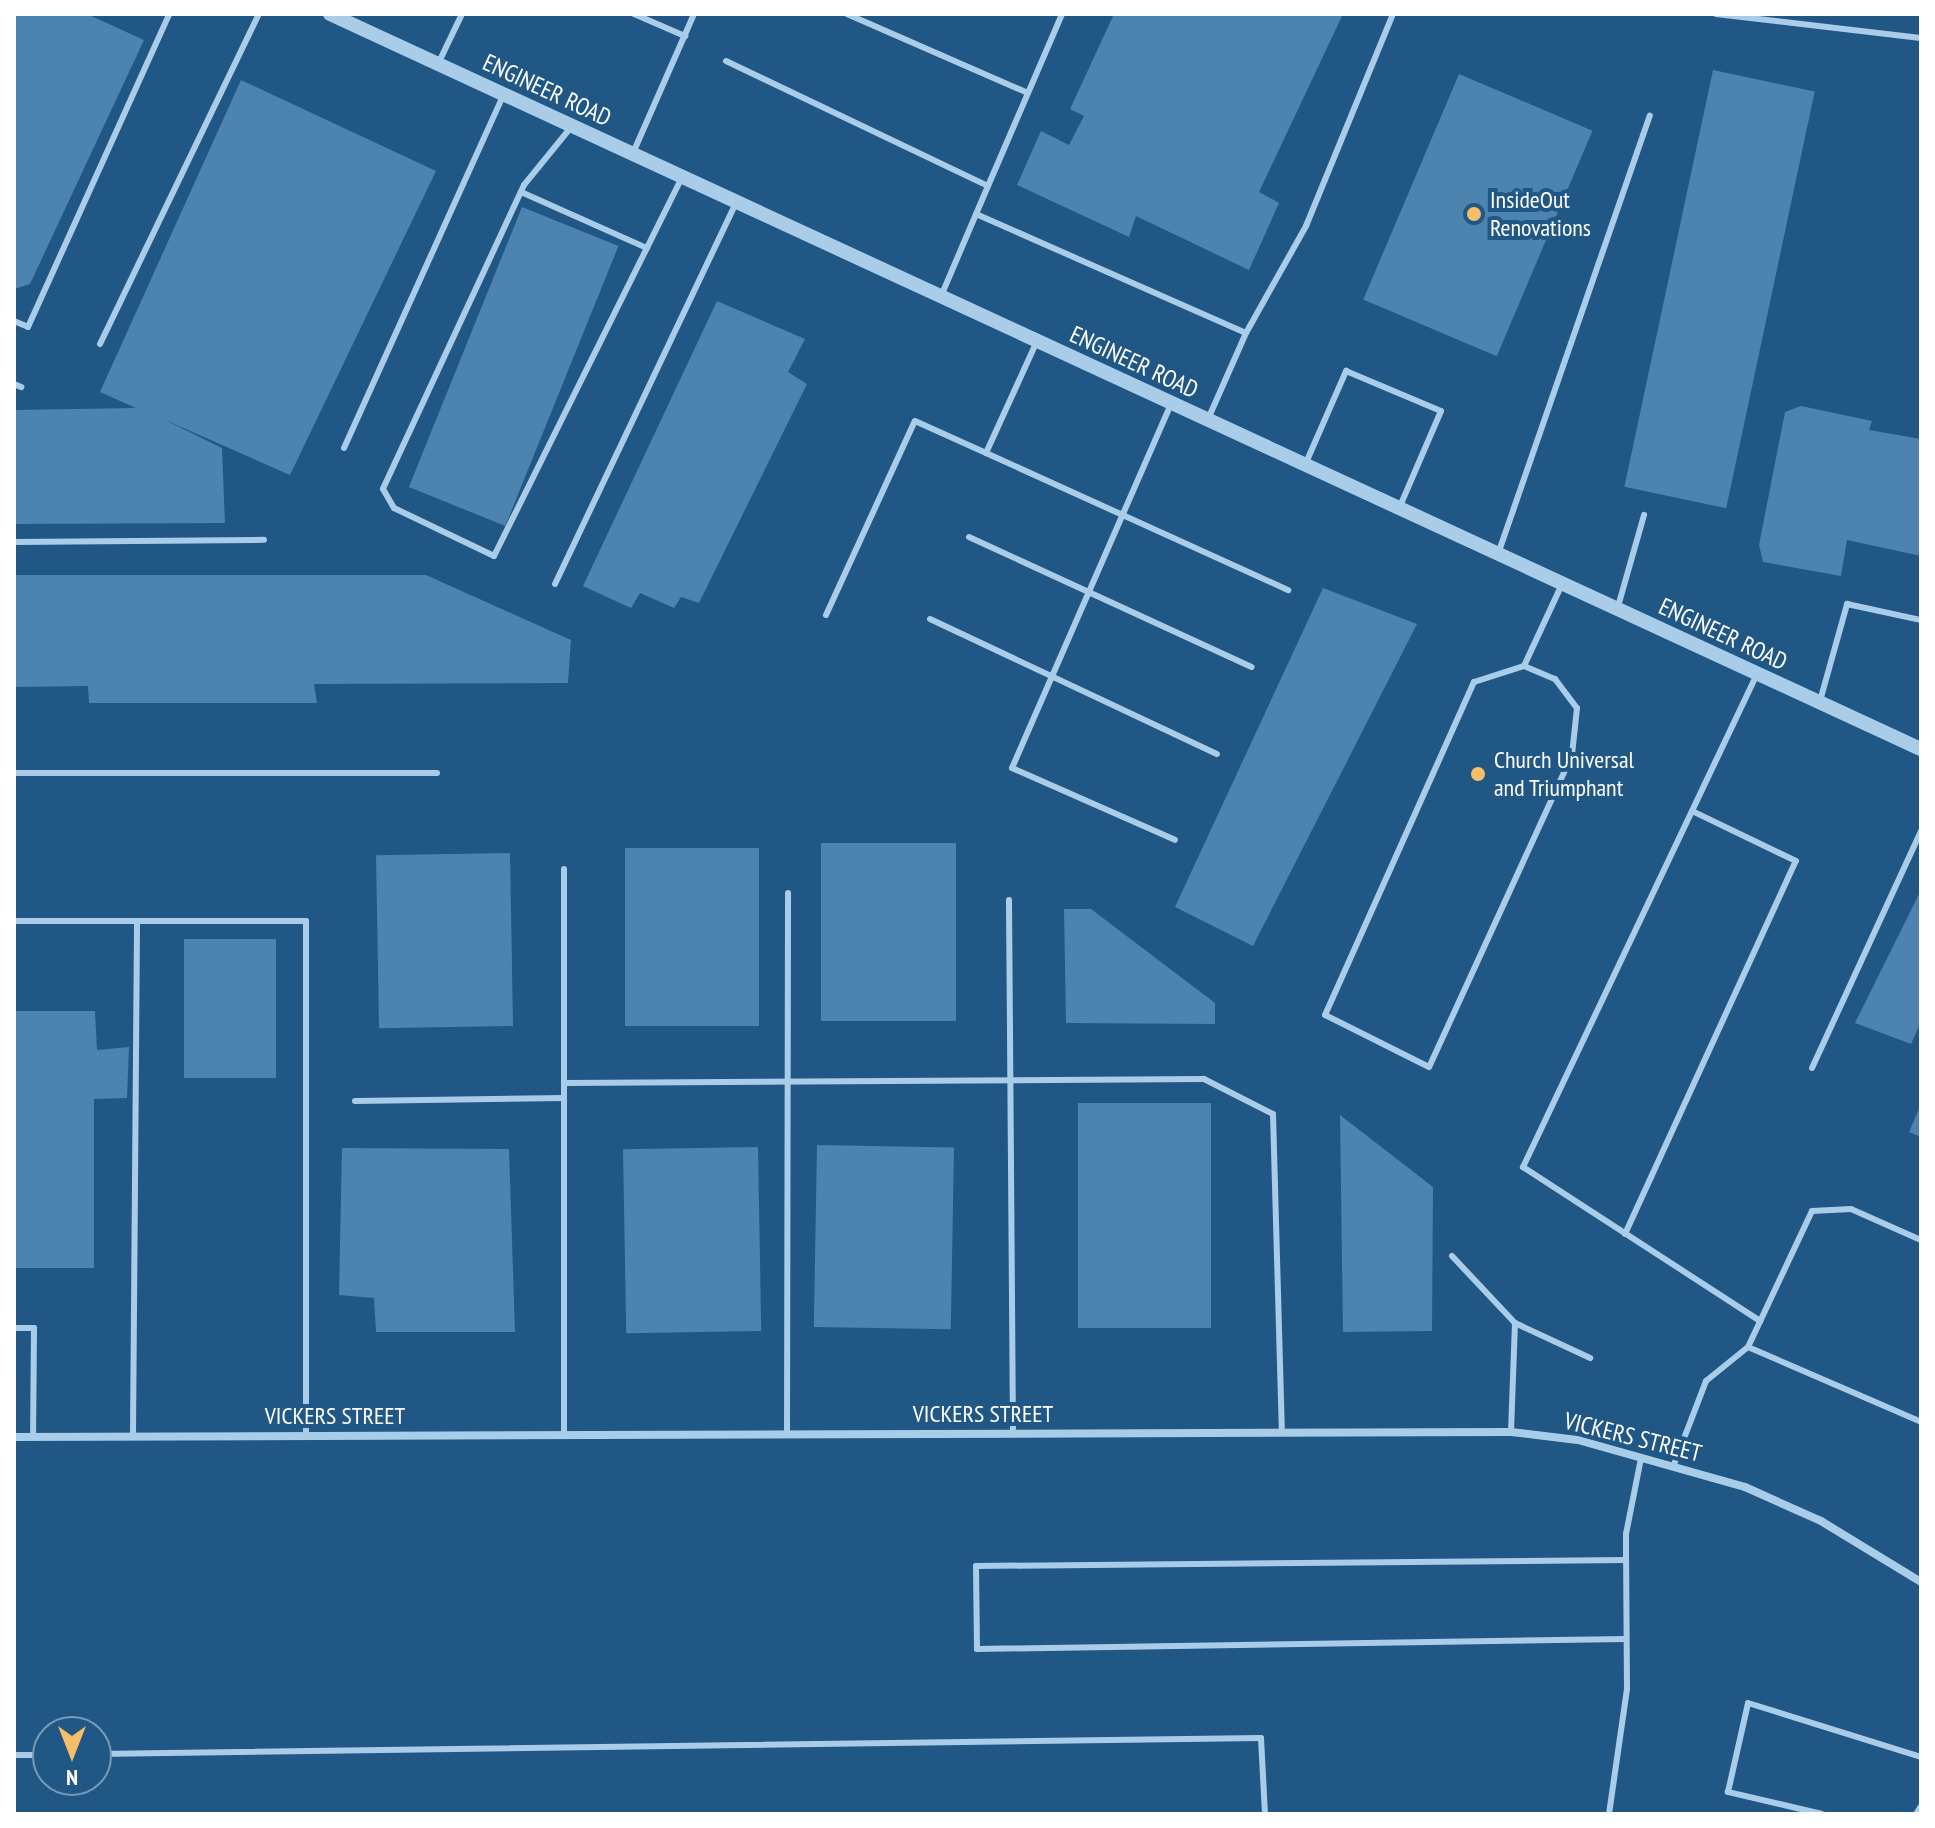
<!DOCTYPE html>
<style>
body{margin:0}
#map{position:relative;width:1935px;height:1828px;overflow:hidden;background:#205785;font-family:"PT Sans Narrow",sans-serif}
div>[style]{position:absolute}
.building>*{inset:0;background:#4d83af;transform-origin:0 0}
.service>*{height:6px;margin:-3px;padding:0 3px;transform-origin:3px;border-radius:3px;background:#a9cde9}
.minor>*{height:8px;margin:-4px;padding:0 4px;transform-origin:4px;border-radius:4px;background:#a9cde9}
.tertiary>*{height:14px;margin:-7px;padding:0 7px;transform-origin:7px;border-radius:7px;background:#a9cde9}
.dots>*{width:22px;height:22px;translate:-50% -50%;box-sizing:border-box;border:4px solid #205785;border-radius:50%}
span{translate:-50% -50%;white-space:nowrap;text-align:center;line-height:1.15;-webkit-text-stroke:8px #205785;paint-order:stroke}
.street-label{font-size:24px;color:#fff}
.poi-label{font-size:24px;color:#fff}
.left{translate:0 -50%;text-align:left}
.frame{position:absolute;inset:0;border:16px solid #fff;pointer-events:none}
.north{position:absolute;left:32px;top:1716px;width:80px;height:80px;box-sizing:border-box;background:#205785;border:2px solid #799ab6;border-radius:50%;rotate:180deg;font-size:22px;font-weight:700;line-height:32px;text-align:center;color:#fff}
.north::after{content:'';display:block;margin:auto;width:28px;height:36px;background:#f7be69;clip-path:polygon(50% 0,100% 100%,50% 72%,0 100%)}
</style>
<div id="map">
<div class="building">
<div style="clip-path:polygon(14px 14px,87px 14px,144px 40px,30px 284px,14px 289px)"></div>
<div style="clip-path:polygon(1114px 14px,1343px 14px,1259px 192px,1279px 203px,1249px 270px,1136px 216px,1129px 237px,1017px 185px,1041px 131px,1069px 145px,1084px 116px,1070px 109px)"></div>
<div style="left:1713px;top:70px;width:104px;height:426px;rotate:12deg"></div>
<div style="left:1459px;top:74px;width:145px;height:245px;rotate:23deg"></div>
<div style="clip-path:polygon(241px 80px,436px 171px,290px 475px,163px 419px,222px 448px,225px 523px,14px 524px,14px 410px,136px 408px,100px 392px)"></div>
<div style="left:522px;top:207px;width:104px;height:302px;rotate:22deg"></div>
<div style="clip-path:polygon(717px 301px,805px 339px,788px 372px,807px 384px,699px 603px,681px 597px,674px 608px,640px 593px,631px 608px,583px 586px)"></div>
<div style="clip-path:polygon(1801px 406px,1872px 421px,1869px 430px,1921px 439px,1921px 556px,1847px 540px,1841px 576px,1763px 562px,1759px 545px,1785px 412px)"></div>
<div style="clip-path:polygon(14px 575px,426px 575px,571px 640px,568px 683px,314px 684px,317px 703px,89px 703px,88px 686px,14px 687px)"></div>
<div style="clip-path:polygon(1323px 588px,1417px 624px,1253px 946px,1175px 907px)"></div>
<div style="left:821px;top:843px;width:135px;height:178px"></div>
<div style="left:625px;top:848px;width:134px;height:178px"></div>
<div style="left:510px;top:853px;width:173px;height:134px;rotate:89deg"></div>
<div style="clip-path:polygon(1921px 890px,1921px 1022px,1911px 1044px,1855px 1023px)"></div>
<div style="clip-path:polygon(1064px 909px,1091px 909px,1215px 1003px,1215px 1024px,1066px 1023px)"></div>
<div style="left:276px;top:939px;width:139px;height:92px;rotate:90deg"></div>
<div style="clip-path:polygon(14px 1011px,95px 1011px,97px 1050px,129px 1047px,127px 1098px,94px 1099px,94px 1268px,14px 1268px)"></div>
<div style="left:1078px;top:1103px;width:133px;height:225px"></div>
<div style="clip-path:polygon(1921px 1104px,1921px 1137px,1909px 1132px)"></div>
<div style="clip-path:polygon(1340px 1115px,1433px 1187px,1432px 1331px,1343px 1332px)"></div>
<div style="left:817px;top:1145px;width:137px;height:182px;rotate:1deg"></div>
<div style="left:758px;top:1147px;width:184px;height:135px;rotate:89deg"></div>
<div style="clip-path:polygon(342px 1148px,509px 1149px,515px 1332px,376px 1332px,374px 1298px,339px 1295px)"></div>
</div>
<div class="service">
<div style="left:634px;top:14px;width:56px;rotate:23.3deg"></div>
<div style="left:847px;top:14px;width:197px;rotate:23.6deg"></div>
<div style="left:1716px;top:14px;width:206px;rotate:6.7deg"></div>
<div style="left:726px;top:61px;width:290px;rotate:25.5deg"></div>
<div style="left:988px;top:186px;width:120px;rotate:113.1deg"></div>
<div style="left:438px;top:64px;width:55px;rotate:-64.4deg"></div>
<div style="left:572px;top:126px;width:76px;rotate:129.1deg"></div>
<div style="left:524px;top:185px;width:335px;rotate:114.9deg"></div>
<div style="left:383px;top:489px;width:22px;rotate:60deg"></div>
<div style="left:394px;top:508px;width:111px;rotate:25.6deg"></div>
<div style="left:494px;top:556px;width:424px;rotate:-63.6deg"></div>
<div style="left:633px;top:153px;width:152px;rotate:-66.3deg"></div>
<div style="left:988px;top:186px;width:187px;rotate:-66.7deg"></div>
<div style="left:521px;top:192px;width:138px;rotate:24deg"></div>
<div style="left:976px;top:214px;width:295px;rotate:23.8deg"></div>
<div style="left:1246px;top:333px;width:94px;rotate:113.8deg"></div>
<div style="left:14px;top:321px;width:15px;rotate:23deg"></div>
<div style="left:28px;top:327px;width:343px;rotate:-65.7deg"></div>
<div style="left:1246px;top:333px;width:123px;rotate:-60.7deg"></div>
<div style="left:1306px;top:226px;width:229px;rotate:-67.7deg"></div>
<div style="left:100px;top:344px;width:366px;rotate:-64.3deg"></div>
<div style="left:14px;top:384px;width:8px;rotate:23deg"></div>
<div style="left:1171px;top:404px;width:397px;rotate:113.6deg"></div>
<div style="left:1012px;top:768px;width:178px;rotate:23.8deg"></div>
<div style="left:344px;top:448px;width:388px;rotate:-65.7deg"></div>
<div style="left:986px;top:453px;width:332px;rotate:24.4deg"></div>
<div style="left:1305px;top:465px;width:103px;rotate:-66.4deg"></div>
<div style="left:1346px;top:371px;width:103px;rotate:22.8deg"></div>
<div style="left:1441px;top:411px;width:103px;rotate:113.3deg"></div>
<div style="left:969px;top:537px;width:311px;rotate:24.7deg"></div>
<div style="left:14px;top:542px;width:250px;rotate:-0.5deg"></div>
<div style="left:1498px;top:554px;width:464px;rotate:-70.9deg"></div>
<div style="left:555px;top:584px;width:423px;rotate:-64.6deg"></div>
<div style="left:1617px;top:610px;width:99px;rotate:-74.1deg"></div>
<div style="left:826px;top:615px;width:213px;rotate:-65.4deg"></div>
<div style="left:915px;top:421px;width:78px;rotate:24.3deg"></div>
<div style="left:986px;top:453px;width:123px;rotate:-65.5deg"></div>
<div style="left:930px;top:619px;width:317px;rotate:25.2deg"></div>
<div style="left:1524px;top:666px;width:34px;rotate:23deg"></div>
<div style="left:1555px;top:679px;width:36px;rotate:53deg"></div>
<div style="left:1577px;top:708px;width:47px;rotate:96.1deg"></div>
<div style="left:1572px;top:755px;width:343px;rotate:114.6deg"></div>
<div style="left:1429px;top:1067px;width:116px;rotate:-153.4deg"></div>
<div style="left:1325px;top:1015px;width:365px;rotate:-65.9deg"></div>
<div style="left:1474px;top:682px;width:52px;rotate:-17.7deg"></div>
<div style="left:1524px;top:666px;width:90px;rotate:-65.1deg"></div>
<div style="left:1757px;top:674px;width:546px;rotate:115.39deg"></div>
<div style="left:1523px;top:1167px;width:283px;rotate:33deg"></div>
<div style="left:1820px;top:701px;width:101px;rotate:-74.4deg"></div>
<div style="left:1847px;top:604px;width:76px;rotate:12.2deg"></div>
<div style="left:14px;top:773px;width:423px"></div>
<div style="left:564px;top:869px;width:566px;rotate:90deg"></div>
<div style="left:1009px;top:900px;width:534px;rotate:89.57deg"></div>
<div style="left:14px;top:921px;width:292px"></div>
<div style="left:306px;top:921px;width:515px;rotate:90deg"></div>
<div style="left:1812px;top:1068px;width:261px;rotate:-65.3deg"></div>
<div style="left:564px;top:1083px;width:640px;rotate:-0.36deg"></div>
<div style="left:1204px;top:1079px;width:77px;rotate:26.9deg"></div>
<div style="left:1273px;top:1114px;width:319px;rotate:88.4deg"></div>
<div style="left:355px;top:1101px;width:209px;rotate:-0.8deg"></div>
<div style="left:1625px;top:1234px;width:410px;rotate:-65.4deg"></div>
<div style="left:1796px;top:861px;width:115px;rotate:-154.3deg"></div>
<div style="left:1452px;top:1256px;width:92px;rotate:46.8deg"></div>
<div style="left:1515px;top:1323px;width:109px;rotate:92.1deg"></div>
<div style="left:1515px;top:1323px;width:83px;rotate:25deg"></div>
<div style="left:14px;top:1328px;width:20px"></div>
<div style="left:34px;top:1328px;width:109px;rotate:90.5deg"></div>
<div style="left:1748px;top:1347px;width:189px;rotate:23.4deg"></div>
<div style="left:787px;top:1434px;width:541px;rotate:-89.89deg"></div>
<div style="left:133px;top:1436px;width:515px;rotate:-89.55deg"></div>
<div style="left:1673px;top:1467px;width:92px;rotate:-69deg"></div>
<div style="left:1706px;top:1381px;width:54px;rotate:-39deg"></div>
<div style="left:1748px;top:1347px;width:150px;rotate:-64.8deg"></div>
<div style="left:1812px;top:1211px;width:39px;rotate:-3deg"></div>
<div style="left:1851px;top:1209px;width:77px;rotate:23.9deg"></div>
<div style="left:1626px;top:1560px;width:26px;rotate:-90deg"></div>
<div style="left:1626px;top:1534px;width:77px;rotate:-78.8deg"></div>
<div style="left:96px;top:1754px;width:1165px;rotate:-0.79deg"></div>
<div style="left:1261px;top:1738px;width:76px;rotate:87deg"></div>
<div style="left:14px;top:1755px;width:34px"></div>
<div style="left:1609px;top:1814px;width:126px;rotate:-81.8deg"></div>
<div style="left:1627px;top:1689px;width:129px;rotate:-90.4deg"></div>
<div style="left:1626px;top:1560px;width:650px;rotate:179.47deg"></div>
<div style="left:976px;top:1566px;width:83px;rotate:89.3deg"></div>
<div style="left:977px;top:1649px;width:649px;rotate:-0.88deg"></div>
<div style="left:1822px;top:1814px;width:97px;rotate:-166.8deg"></div>
<div style="left:1728px;top:1792px;width:91px;rotate:-77.3deg"></div>
<div style="left:1748px;top:1703px;width:181px;rotate:17.3deg"></div>
<div style="left:1916px;top:1814px;width:9px;rotate:-58deg"></div>
</div>
<div class="minor">
<div style="left:14px;top:1437px;width:1497px;rotate:-0.19deg"></div>
<div style="left:1511px;top:1432px;width:67px;rotate:6.8deg"></div>
<div style="left:1578px;top:1440px;width:173px;rotate:15.7deg"></div>
<div style="left:1745px;top:1487px;width:83px;rotate:24.1deg"></div>
<div style="left:1821px;top:1521px;width:117px;rotate:31.4deg"></div>
</div>
<div class="tertiary">
<div style="left:330px;top:14px;width:1753px;rotate:24.8deg"></div>
</div>
<div class="dots">
<div style="left:1474px;top:214px;background:#f7be69"></div>
<div style="left:1478px;top:774px;background:#f7be69"></div>
</div>
<div class="street-label">
<span style="left:547px;top:90px;rotate:25deg">ENGINEER ROAD</span>
<span style="left:1134px;top:362px;rotate:25deg">ENGINEER ROAD</span>
<span style="left:1723px;top:634px;rotate:25deg">ENGINEER ROAD</span>
<span style="left:983px;top:1414px">VICKERS STREET</span>
<span style="left:335px;top:1416px">VICKERS STREET</span>
<span style="left:1633px;top:1437px;rotate:14deg">VICKERS STREET</span>
</div>
<div class="poi-label">
<span class="left" style="left:1490px;top:214px">InsideOut<br>Renovations</span>
<span class="left" style="left:1494px;top:774px">Church Universal<br>and Triumphant</span>
</div>
<div class="frame"></div>
<div class="north">N</div>
</div>
